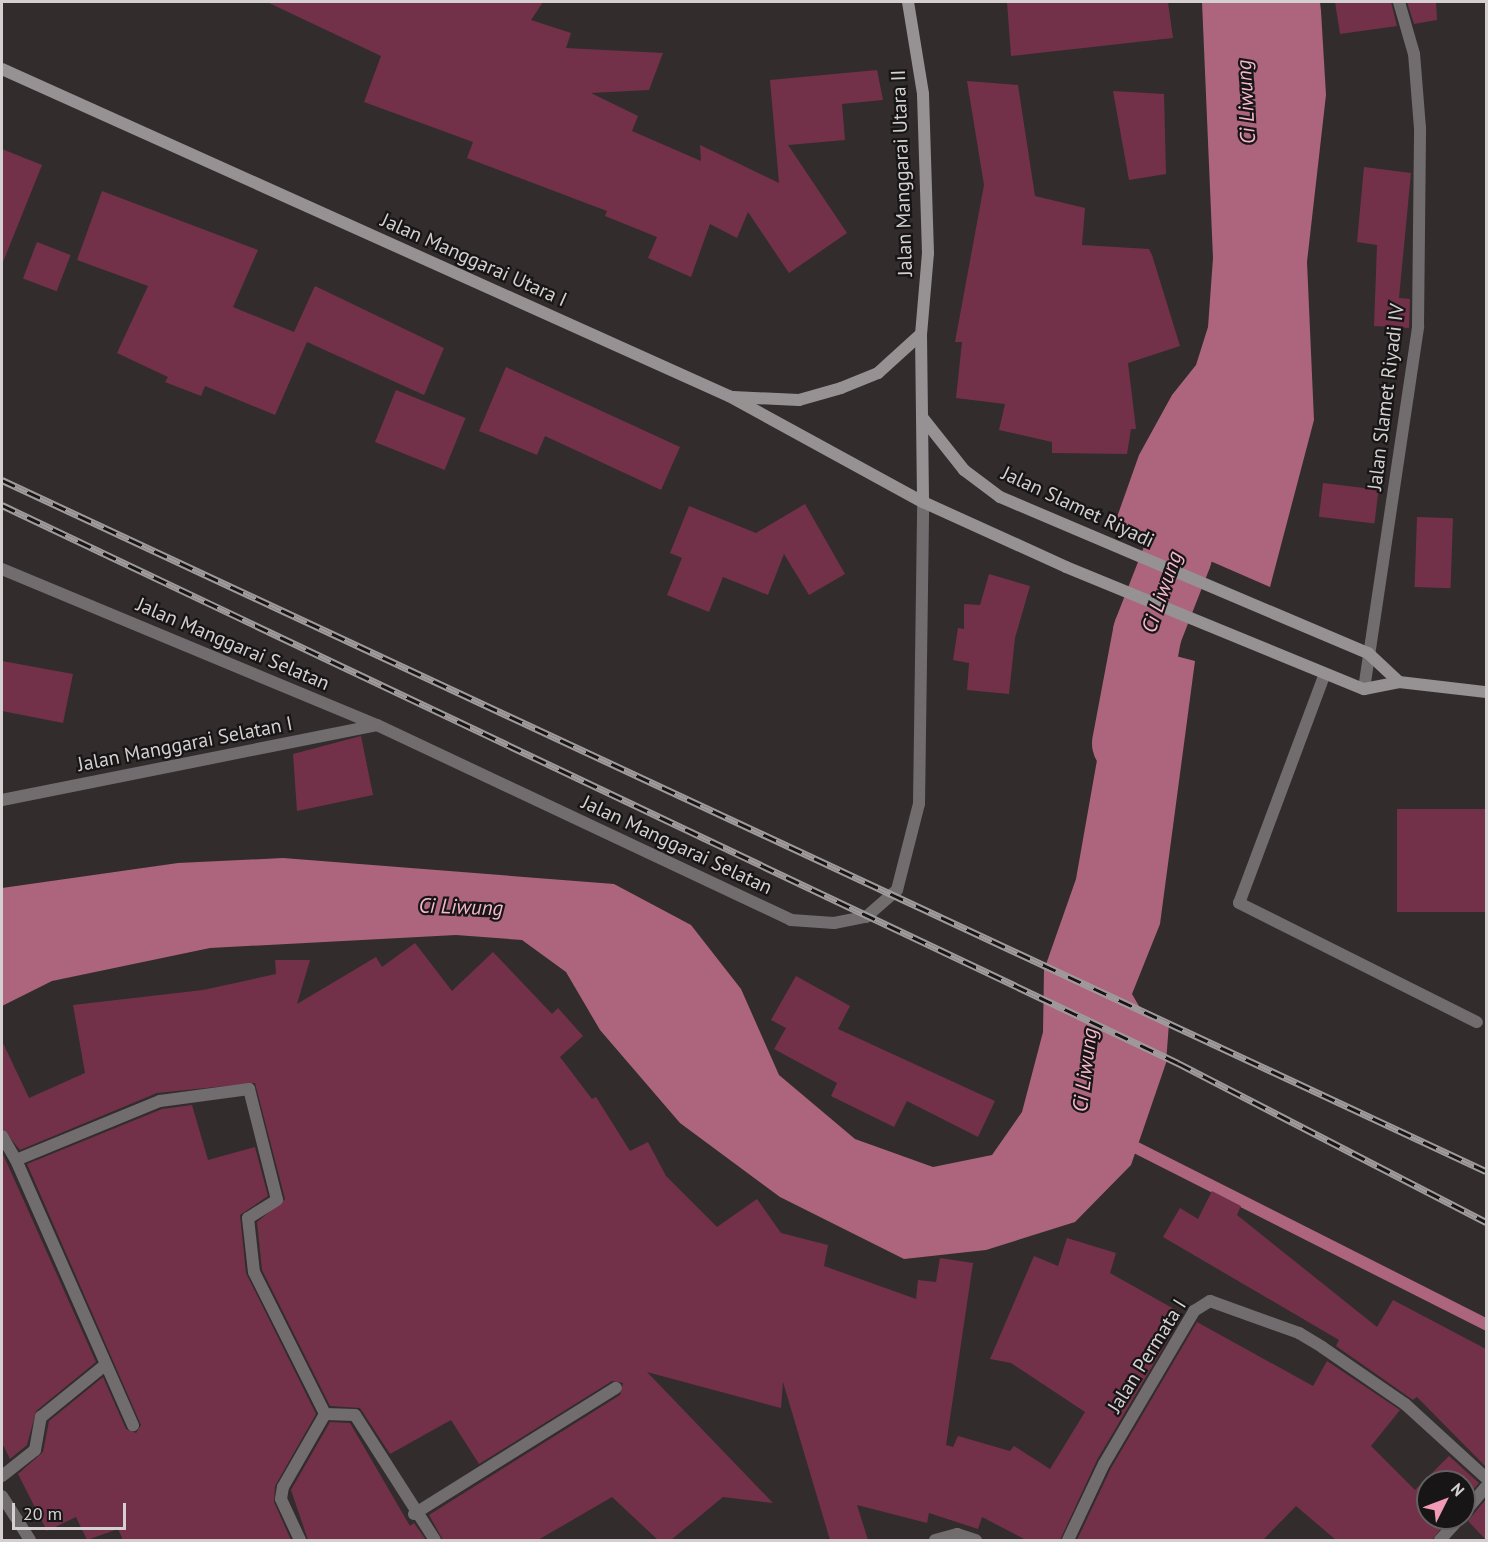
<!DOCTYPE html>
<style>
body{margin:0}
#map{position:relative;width:1488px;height:1542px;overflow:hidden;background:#322c2d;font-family:"PT Sans",sans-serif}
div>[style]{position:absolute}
.water>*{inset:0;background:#ac657c}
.stream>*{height:12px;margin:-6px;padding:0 6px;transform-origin:6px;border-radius:6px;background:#ac657c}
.river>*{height:69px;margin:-34.5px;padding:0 34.5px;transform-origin:34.5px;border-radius:34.5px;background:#ac657c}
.building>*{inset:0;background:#723149;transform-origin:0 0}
.street>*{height:12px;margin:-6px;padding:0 6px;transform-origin:6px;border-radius:6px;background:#716d6e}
.secondary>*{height:12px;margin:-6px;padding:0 6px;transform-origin:6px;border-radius:6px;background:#969192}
.rail>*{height:7px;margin-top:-3.5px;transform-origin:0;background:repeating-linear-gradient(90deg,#181516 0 14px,#9f9b9c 0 28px);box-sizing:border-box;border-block:2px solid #9f9b9c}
span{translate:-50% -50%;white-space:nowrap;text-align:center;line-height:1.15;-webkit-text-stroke:4.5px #181516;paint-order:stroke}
.street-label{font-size:20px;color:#d4d0d1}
.water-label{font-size:21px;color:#f6b8cb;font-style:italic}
.frame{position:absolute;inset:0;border:3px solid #d4d0d1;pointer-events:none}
.north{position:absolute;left:1416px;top:1470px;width:60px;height:60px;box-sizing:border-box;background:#181516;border:2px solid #636061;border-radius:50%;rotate:48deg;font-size:16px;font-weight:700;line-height:24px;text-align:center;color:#d4d0d1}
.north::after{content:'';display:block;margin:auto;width:21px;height:27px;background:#f09ab6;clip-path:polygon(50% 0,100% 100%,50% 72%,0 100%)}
.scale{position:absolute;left:12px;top:1503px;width:114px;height:27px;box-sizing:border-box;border:3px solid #d4d0d1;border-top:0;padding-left:8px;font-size:18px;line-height:21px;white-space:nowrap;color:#d4d0d1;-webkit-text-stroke:4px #181516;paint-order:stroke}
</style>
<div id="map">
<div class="water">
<div style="clip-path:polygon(1202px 2px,1320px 2px,1321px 11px,1326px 95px,1307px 262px,1314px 420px,1270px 587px,1116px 520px,1139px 455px,1172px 395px,1196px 365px,1208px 327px,1213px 258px)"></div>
<div style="clip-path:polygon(1118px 641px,1195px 661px,1160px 924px,1132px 994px,1143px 1013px,1169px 1023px,1166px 1063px,1131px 1165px,1075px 1222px,986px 1250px,904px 1259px,780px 1197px,680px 1123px,600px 1030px,566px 972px,522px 940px,456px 935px,210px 948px,52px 981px,2px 1006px,2px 888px,178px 863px,283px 858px,614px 884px,691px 925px,741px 989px,779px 1075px,855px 1139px,933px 1167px,992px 1155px,1022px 1112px,1043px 1032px,1044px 970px,1076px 879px)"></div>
</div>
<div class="stream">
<div style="left:1123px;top:1141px;width:407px;rotate:26.8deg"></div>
</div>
<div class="river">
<div style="left:1126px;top:743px;width:113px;rotate:-79.3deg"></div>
<div style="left:1147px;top:632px;width:83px;rotate:-68.7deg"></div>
<div style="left:1177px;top:555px;width:103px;rotate:-76deg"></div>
</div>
<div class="building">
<div style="clip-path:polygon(267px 2px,543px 2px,531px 20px,571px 33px,566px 48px,663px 53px,649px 90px,591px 93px,638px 116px,632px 131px,701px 161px,700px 145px,779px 183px,770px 80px,877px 70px,883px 100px,842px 104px,845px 140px,788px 145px,847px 233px,789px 273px,748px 212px,737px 238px,710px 224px,691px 277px,648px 258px,657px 237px,605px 216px,607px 211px,467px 158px,473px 142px,364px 102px,381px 56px)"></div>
<div style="clip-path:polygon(1007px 2px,1168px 2px,1173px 38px,1011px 56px)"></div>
<div style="clip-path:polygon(1335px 2px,1391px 2px,1397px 26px,1340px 34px)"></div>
<div style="clip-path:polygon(1407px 2px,1436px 2px,1437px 20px,1414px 24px)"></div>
<div style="clip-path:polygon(967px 81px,1018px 85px,1035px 196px,1085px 208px,1082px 245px,1149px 249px,1152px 255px,1180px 346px,1128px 363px,1136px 429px,1131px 429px,1127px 454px,1052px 453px,1052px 442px,999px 430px,1005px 404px,956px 398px,962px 342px,955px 342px,984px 185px)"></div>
<div style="clip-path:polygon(1113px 91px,1164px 94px,1166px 174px,1129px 180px)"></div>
<div style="clip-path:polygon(2px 149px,42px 165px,3px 262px,2px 262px)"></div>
<div style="clip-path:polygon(1364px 167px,1411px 173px,1399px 298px,1410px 299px,1409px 328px,1374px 326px,1377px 245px,1357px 242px)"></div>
<div style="clip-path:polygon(102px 191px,258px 250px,233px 307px,294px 332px,315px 286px,444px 348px,424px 395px,307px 342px,275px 415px,205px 386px,201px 396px,165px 382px,168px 377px,117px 353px,148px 286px,77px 260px)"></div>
<div style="left:37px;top:242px;width:36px;height:39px;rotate:21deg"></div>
<div style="clip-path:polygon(506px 367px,680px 447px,661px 490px,545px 436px,537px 455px,479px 431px)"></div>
<div style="left:396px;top:390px;width:75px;height:56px;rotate:22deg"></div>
<div style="left:1323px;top:483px;width:56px;height:34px;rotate:7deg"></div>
<div style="clip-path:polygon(805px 504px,845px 574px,809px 595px,784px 554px,768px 595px,723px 577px,709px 612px,667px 595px,682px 558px,670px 553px,689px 506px,756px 533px)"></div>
<div style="left:1417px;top:517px;width:36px;height:70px;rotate:2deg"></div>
<div style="clip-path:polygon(989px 574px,1030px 586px,1015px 638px,1009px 694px,967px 690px,969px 663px,953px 660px,958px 628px,964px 629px,964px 604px,980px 605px)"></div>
<div style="clip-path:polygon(2px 661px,73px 674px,63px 723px,2px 711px)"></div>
<div style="clip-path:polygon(361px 736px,373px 795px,297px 811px,293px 754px)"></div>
<div style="left:1486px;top:809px;width:103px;height:89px;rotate:90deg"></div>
<div style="clip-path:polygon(415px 943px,452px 991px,493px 952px,552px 1014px,558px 1008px,583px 1036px,560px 1057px,592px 1099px,596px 1097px,630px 1151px,648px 1142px,666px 1176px,717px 1227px,757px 1199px,781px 1233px,828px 1245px,824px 1266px,916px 1299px,918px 1280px,936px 1282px,940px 1258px,973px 1263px,946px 1445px,953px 1447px,958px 1436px,1010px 1451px,1014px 1446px,1050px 1469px,1085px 1412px,1011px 1363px,990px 1359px,1034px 1256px,1058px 1266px,1067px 1238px,1116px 1253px,1110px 1273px,1183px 1314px,1097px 1460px,1060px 1540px,1026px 1540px,982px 1517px,978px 1529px,929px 1513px,927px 1523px,857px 1505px,868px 1540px,830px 1540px,783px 1382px,781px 1408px,647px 1372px,773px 1503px,723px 1497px,671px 1540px,658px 1540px,612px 1497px,538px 1540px,443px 1540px,429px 1515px,620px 1395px,623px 1383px,612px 1381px,479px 1464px,451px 1420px,390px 1454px,360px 1408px,330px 1406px,262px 1270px,257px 1222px,285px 1199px,255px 1083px,157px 1093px,20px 1150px,2px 1128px,2px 1041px,29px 1098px,85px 1073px,73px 1005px,203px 990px,276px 974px,275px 960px,310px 960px,297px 1004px,376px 957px,382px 967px)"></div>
<div style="clip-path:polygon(796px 976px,850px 1006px,838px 1029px,995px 1101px,978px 1137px,907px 1101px,894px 1127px,831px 1096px,837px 1083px,774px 1049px,786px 1028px,771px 1020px)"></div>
<div style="clip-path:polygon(192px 1105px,208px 1160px,255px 1147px,268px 1196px,240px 1215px,246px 1273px,316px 1414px,275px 1486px,274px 1502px,291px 1540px,123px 1540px,118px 1529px,87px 1540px,76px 1517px,47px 1531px,18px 1474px,43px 1452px,49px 1421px,103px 1377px,126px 1429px,136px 1433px,141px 1425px,27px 1164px,162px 1109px)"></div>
<div style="clip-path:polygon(2px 1152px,96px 1362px,36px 1411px,27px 1445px,10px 1459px,2px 1443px)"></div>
<div style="clip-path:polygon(1212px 1191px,1241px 1206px,1237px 1215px,1377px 1327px,1393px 1300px,1486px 1349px,1486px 1467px,1417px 1397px,1413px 1400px,1336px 1346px,1339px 1340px,1163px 1237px,1180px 1208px,1198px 1219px)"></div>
<div style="clip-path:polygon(1197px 1322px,1313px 1386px,1327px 1361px,1400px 1410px,1371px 1446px,1415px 1490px,1449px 1456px,1479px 1483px,1464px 1500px,1464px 1482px,1428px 1482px,1428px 1518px,1449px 1518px,1432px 1540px,1336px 1540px,1296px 1506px,1263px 1540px,1077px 1540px,1111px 1468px)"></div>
<div style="clip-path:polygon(330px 1422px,350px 1423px,410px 1526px,414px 1523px,426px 1540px,308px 1540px,291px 1490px)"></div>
<div style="clip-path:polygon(1486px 1499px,1486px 1540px,1468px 1521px)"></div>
</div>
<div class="street">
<div style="left:2px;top:569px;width:406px;rotate:22.6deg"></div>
<div style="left:377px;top:725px;width:458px;rotate:25.2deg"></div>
<div style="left:791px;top:920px;width:43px;rotate:4deg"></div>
<div style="left:834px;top:923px;width:33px;rotate:-11deg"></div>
<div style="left:866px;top:917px;width:41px;rotate:-41.1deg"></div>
<div style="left:897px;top:890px;width:89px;rotate:-75.7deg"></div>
<div style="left:919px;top:804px;width:302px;rotate:-89.2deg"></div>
<div style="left:1324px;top:676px;width:242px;rotate:110.5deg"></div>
<div style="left:1239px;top:903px;width:266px;rotate:26.6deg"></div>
<div style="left:1364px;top:689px;width:367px;rotate:-81.5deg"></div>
<div style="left:1418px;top:326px;width:198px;rotate:-89.4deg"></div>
<div style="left:1420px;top:128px;width:74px;rotate:-94.6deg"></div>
<div style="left:1414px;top:54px;width:54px;rotate:-106.1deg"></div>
<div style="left:2px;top:800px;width:381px;rotate:-11.3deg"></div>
<div style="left:2px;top:1136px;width:28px;rotate:60deg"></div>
<div style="left:16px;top:1160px;width:156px;rotate:-22.3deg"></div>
<div style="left:160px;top:1101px;width:90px;rotate:-7.7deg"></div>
<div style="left:249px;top:1089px;width:114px;rotate:75.8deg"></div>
<div style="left:277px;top:1200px;width:34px;rotate:148deg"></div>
<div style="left:248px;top:1218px;width:54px;rotate:83.7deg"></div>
<div style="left:254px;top:1272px;width:159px;rotate:63.4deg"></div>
<div style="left:325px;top:1414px;width:30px;rotate:2deg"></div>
<div style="left:355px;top:1415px;width:148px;rotate:57.4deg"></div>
<div style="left:16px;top:1160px;width:290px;rotate:66.2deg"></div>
<div style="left:2px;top:1476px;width:42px;rotate:-38.2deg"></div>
<div style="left:35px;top:1450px;width:34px;rotate:-80deg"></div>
<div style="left:41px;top:1417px;width:82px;rotate:-39.1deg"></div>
<div style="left:2px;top:1496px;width:52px;rotate:57.5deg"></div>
<div style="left:1464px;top:1513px;width:34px;rotate:-50deg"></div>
<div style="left:414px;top:1514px;width:238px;rotate:-32deg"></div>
<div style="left:300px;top:1540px;width:45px;rotate:-114.9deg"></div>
<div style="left:281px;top:1499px;width:12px;rotate:-81deg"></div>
<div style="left:283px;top:1487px;width:84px;rotate:-60.1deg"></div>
<div style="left:935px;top:1540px;width:23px;rotate:-15deg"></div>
<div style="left:957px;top:1534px;width:20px;rotate:18deg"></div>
<div style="left:1068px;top:1540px;width:84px;rotate:-64.7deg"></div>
<div style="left:1104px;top:1464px;width:178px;rotate:-59.5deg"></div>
<div style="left:1194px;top:1311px;width:19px;rotate:-32deg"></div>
<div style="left:1210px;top:1301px;width:95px;rotate:19.8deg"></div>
<div style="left:1299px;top:1333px;width:27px;rotate:31deg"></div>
<div style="left:1322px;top:1347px;width:101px;rotate:34.5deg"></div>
<div style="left:1405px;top:1404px;width:110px;rotate:42.4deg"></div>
<div style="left:1440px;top:1540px;width:30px;rotate:-48deg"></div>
</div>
<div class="secondary">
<div style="left:908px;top:2px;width:93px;rotate:80.7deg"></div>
<div style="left:923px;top:94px;width:159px;rotate:88.2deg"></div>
<div style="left:928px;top:253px;width:81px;rotate:94.9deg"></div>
<div style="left:921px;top:334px;width:168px;rotate:89.3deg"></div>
<div style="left:2px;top:69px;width:797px;rotate:24.22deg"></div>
<div style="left:729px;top:396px;width:221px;rotate:28.7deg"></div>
<div style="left:923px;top:502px;width:157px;rotate:24.4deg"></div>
<div style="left:1066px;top:567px;width:322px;rotate:22.3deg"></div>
<div style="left:1364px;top:689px;width:36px;rotate:-11deg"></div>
<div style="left:1399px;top:682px;width:88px;rotate:6.6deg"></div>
<div style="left:733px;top:397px;width:66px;rotate:2.6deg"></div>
<div style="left:799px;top:400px;width:44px;rotate:-15.9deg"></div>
<div style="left:841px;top:388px;width:40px;rotate:-22deg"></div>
<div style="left:878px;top:373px;width:58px;rotate:-42.2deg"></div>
<div style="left:922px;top:417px;width:68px;rotate:51.6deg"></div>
<div style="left:964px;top:470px;width:45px;rotate:36.9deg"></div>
<div style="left:1000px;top:497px;width:400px;rotate:23deg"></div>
<div style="left:1368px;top:653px;width:42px;rotate:43.1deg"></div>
</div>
<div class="rail">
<div style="left:2px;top:480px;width:1637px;rotate:24.97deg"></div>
<div style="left:2px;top:505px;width:1302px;rotate:25.38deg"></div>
<div style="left:1178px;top:1063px;width:347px;rotate:27.3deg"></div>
</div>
<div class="street-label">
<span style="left:902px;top:173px;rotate:-92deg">Jalan Manggarai Utara II</span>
<span style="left:474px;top:260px;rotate:24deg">Jalan Manggarai Utara I</span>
<span style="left:1386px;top:397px;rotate:-83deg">Jalan Slamet Riyadi IV</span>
<span style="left:1078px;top:507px;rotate:25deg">Jalan Slamet Riyadi</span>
<span style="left:233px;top:644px;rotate:23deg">Jalan Manggarai Selatan</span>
<span style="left:185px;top:744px;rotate:-11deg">Jalan Manggarai Selatan I</span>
<span style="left:677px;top:845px;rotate:25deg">Jalan Manggarai Selatan</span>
<span style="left:1147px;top:1356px;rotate:-58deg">Jalan Permata I</span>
</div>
<div class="water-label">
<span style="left:1246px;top:102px;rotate:-93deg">Ci Liwung</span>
<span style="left:1162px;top:592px;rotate:-71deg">Ci Liwung</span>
<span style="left:461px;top:907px;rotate:2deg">Ci Liwung</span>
<span style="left:1085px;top:1070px;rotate:-83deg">Ci Liwung</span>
</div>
<div class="frame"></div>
<div class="north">N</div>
<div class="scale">20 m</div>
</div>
